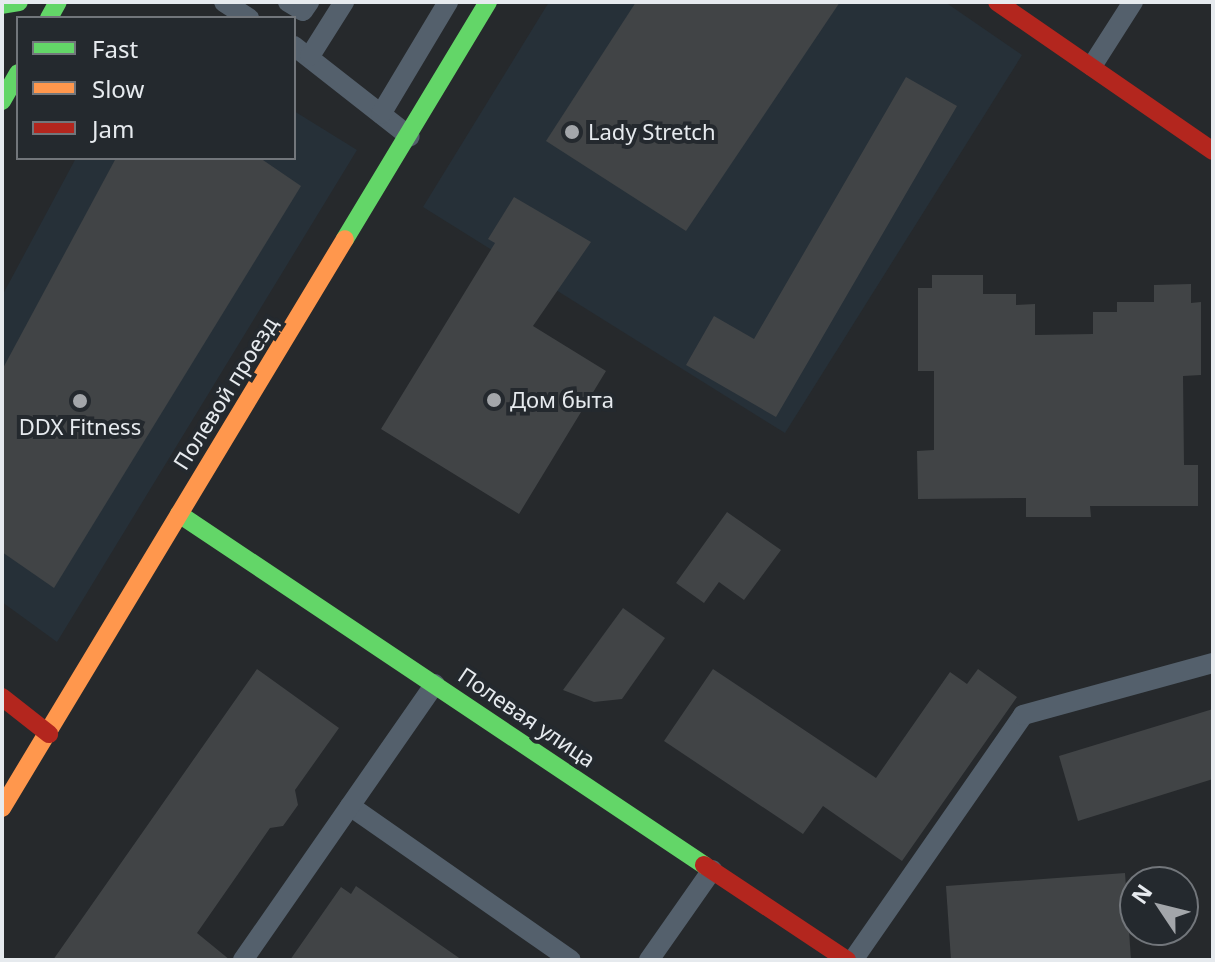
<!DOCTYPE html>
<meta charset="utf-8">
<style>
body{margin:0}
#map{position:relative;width:1215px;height:962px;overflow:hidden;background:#26292c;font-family:"Noto Sans",sans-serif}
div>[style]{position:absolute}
.built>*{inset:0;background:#263038}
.building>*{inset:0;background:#414446}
.lane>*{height:20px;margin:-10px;padding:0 10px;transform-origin:10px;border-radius:10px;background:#54606c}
.fast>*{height:18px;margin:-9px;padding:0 9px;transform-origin:9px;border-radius:9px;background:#63d668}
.slow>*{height:18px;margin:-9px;padding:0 9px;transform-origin:9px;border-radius:9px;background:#ff974d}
.jam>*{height:18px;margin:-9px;padding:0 9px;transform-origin:9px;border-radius:9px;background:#b3261e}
.dots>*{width:22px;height:22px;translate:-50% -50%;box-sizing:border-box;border:4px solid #24292e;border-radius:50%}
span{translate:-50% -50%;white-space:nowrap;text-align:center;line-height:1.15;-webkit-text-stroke:8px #24292e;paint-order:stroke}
.poi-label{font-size:22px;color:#e6eaee}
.left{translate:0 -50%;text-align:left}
.street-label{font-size:22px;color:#e6eaee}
.frame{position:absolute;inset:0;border:4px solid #e6eaee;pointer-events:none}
.legend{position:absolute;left:16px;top:16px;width:280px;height:144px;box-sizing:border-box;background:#24292e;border:2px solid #72767b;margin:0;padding:10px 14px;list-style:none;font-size:24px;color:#e6eaee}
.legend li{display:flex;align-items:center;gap:16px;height:40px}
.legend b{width:40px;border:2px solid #72767b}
.north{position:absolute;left:1119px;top:866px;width:80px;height:80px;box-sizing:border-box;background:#24292e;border:2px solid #72767b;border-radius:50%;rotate:305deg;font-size:22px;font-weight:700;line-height:32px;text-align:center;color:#e6eaee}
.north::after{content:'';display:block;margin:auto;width:28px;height:36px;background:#a3a6aa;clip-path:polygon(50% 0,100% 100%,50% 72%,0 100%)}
</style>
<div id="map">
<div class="built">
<div style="clip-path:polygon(549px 2px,945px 2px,1022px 55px,785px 433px,423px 207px)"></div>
<div style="clip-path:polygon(294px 111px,357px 150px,57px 642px,2px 602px,2px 296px,76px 158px,294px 158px)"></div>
</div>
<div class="building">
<div style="clip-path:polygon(636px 2px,840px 2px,686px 231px,546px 141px)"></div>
<div style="clip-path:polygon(906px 77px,957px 106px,776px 417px,686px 365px,714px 316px,754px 339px)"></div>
<div style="clip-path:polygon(116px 158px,260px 158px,301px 186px,54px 588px,2px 552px,2px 370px)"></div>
<div style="clip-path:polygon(514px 197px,591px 242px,533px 326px,606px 371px,519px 514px,381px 429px,495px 243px,488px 239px)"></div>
<div style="clip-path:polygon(932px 275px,983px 275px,983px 294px,1016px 294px,1016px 305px,1035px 304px,1035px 335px,1093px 334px,1093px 312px,1117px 312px,1117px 302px,1154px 302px,1154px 285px,1191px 284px,1191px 303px,1201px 302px,1201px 375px,1183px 376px,1184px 465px,1198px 465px,1198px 506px,1090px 506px,1091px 517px,1026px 517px,1026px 498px,918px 499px,917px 451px,934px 450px,934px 371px,918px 371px,918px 288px,932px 288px)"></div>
<div style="clip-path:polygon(727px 512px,781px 550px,744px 600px,719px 582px,704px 603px,676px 583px)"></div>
<div style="clip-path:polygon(623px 608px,665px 638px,622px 699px,594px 702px,563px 690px)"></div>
<div style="clip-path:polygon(257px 669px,339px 728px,295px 790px,298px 805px,283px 826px,270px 828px,197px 933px,230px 960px,53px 960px)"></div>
<div style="clip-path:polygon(713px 669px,876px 778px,950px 672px,967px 684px,978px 669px,1017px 697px,902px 861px,823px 806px,803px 834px,664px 741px)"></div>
<div style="clip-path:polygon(1213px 709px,1213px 779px,1078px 821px,1059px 756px)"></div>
<div style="clip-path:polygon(1125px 873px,1131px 960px,951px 960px,946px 886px)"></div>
<div style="clip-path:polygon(356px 886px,462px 960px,290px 960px,341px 887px,351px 894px)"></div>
</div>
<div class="lane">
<div style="left:224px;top:2px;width:30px;rotate:33deg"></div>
<div style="left:288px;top:2px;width:17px;rotate:31deg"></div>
<div style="left:303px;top:11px;width:11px;rotate:-56deg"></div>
<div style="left:294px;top:46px;width:147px;rotate:38.1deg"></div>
<div style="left:310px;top:56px;width:64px;rotate:-57.8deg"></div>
<div style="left:1092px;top:66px;width:76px;rotate:-57.4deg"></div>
<div style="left:381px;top:114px;width:131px;rotate:-59.1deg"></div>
<div style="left:350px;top:806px;width:269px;rotate:34.9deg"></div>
<div style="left:243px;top:960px;width:336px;rotate:-55.2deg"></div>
<div style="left:649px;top:960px;width:110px;rotate:-55deg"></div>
<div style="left:853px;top:960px;width:298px;rotate:-55.2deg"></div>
<div style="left:1023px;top:715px;width:197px;rotate:-15.3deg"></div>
</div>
<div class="fast">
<div style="left:2px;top:5px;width:17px;rotate:-10deg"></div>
<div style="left:49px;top:18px;width:18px;rotate:-61deg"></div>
<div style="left:2px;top:101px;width:32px;rotate:-60deg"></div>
<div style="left:345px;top:239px;width:277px;rotate:-58.9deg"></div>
<div style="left:179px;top:514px;width:632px;rotate:33.77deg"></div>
</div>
<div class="slow">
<div style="left:2px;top:808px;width:664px;rotate:-58.92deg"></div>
</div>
<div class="jam">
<div style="left:997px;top:2px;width:262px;rotate:34.6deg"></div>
<div style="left:2px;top:697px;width:60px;rotate:38.2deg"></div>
<div style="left:704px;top:865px;width:172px;rotate:33.6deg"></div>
</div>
<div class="dots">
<div style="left:572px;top:132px;background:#a3a6aa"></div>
<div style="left:494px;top:400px;background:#a3a6aa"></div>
<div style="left:80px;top:401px;background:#a3a6aa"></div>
</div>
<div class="poi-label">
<span class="left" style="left:588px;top:132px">Lady Stretch</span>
<span class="left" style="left:510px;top:400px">Дом быта</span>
<span style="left:80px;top:427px">DDX Fitness</span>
</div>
<div class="street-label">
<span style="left:225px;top:393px;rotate:-58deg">Полевой проезд</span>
<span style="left:527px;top:717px;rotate:34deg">Полевая улица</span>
</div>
<div class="frame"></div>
<ul class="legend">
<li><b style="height:10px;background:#63d668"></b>Fast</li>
<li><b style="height:10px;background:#ff974d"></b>Slow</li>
<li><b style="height:10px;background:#b3261e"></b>Jam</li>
</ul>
<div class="north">N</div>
</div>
